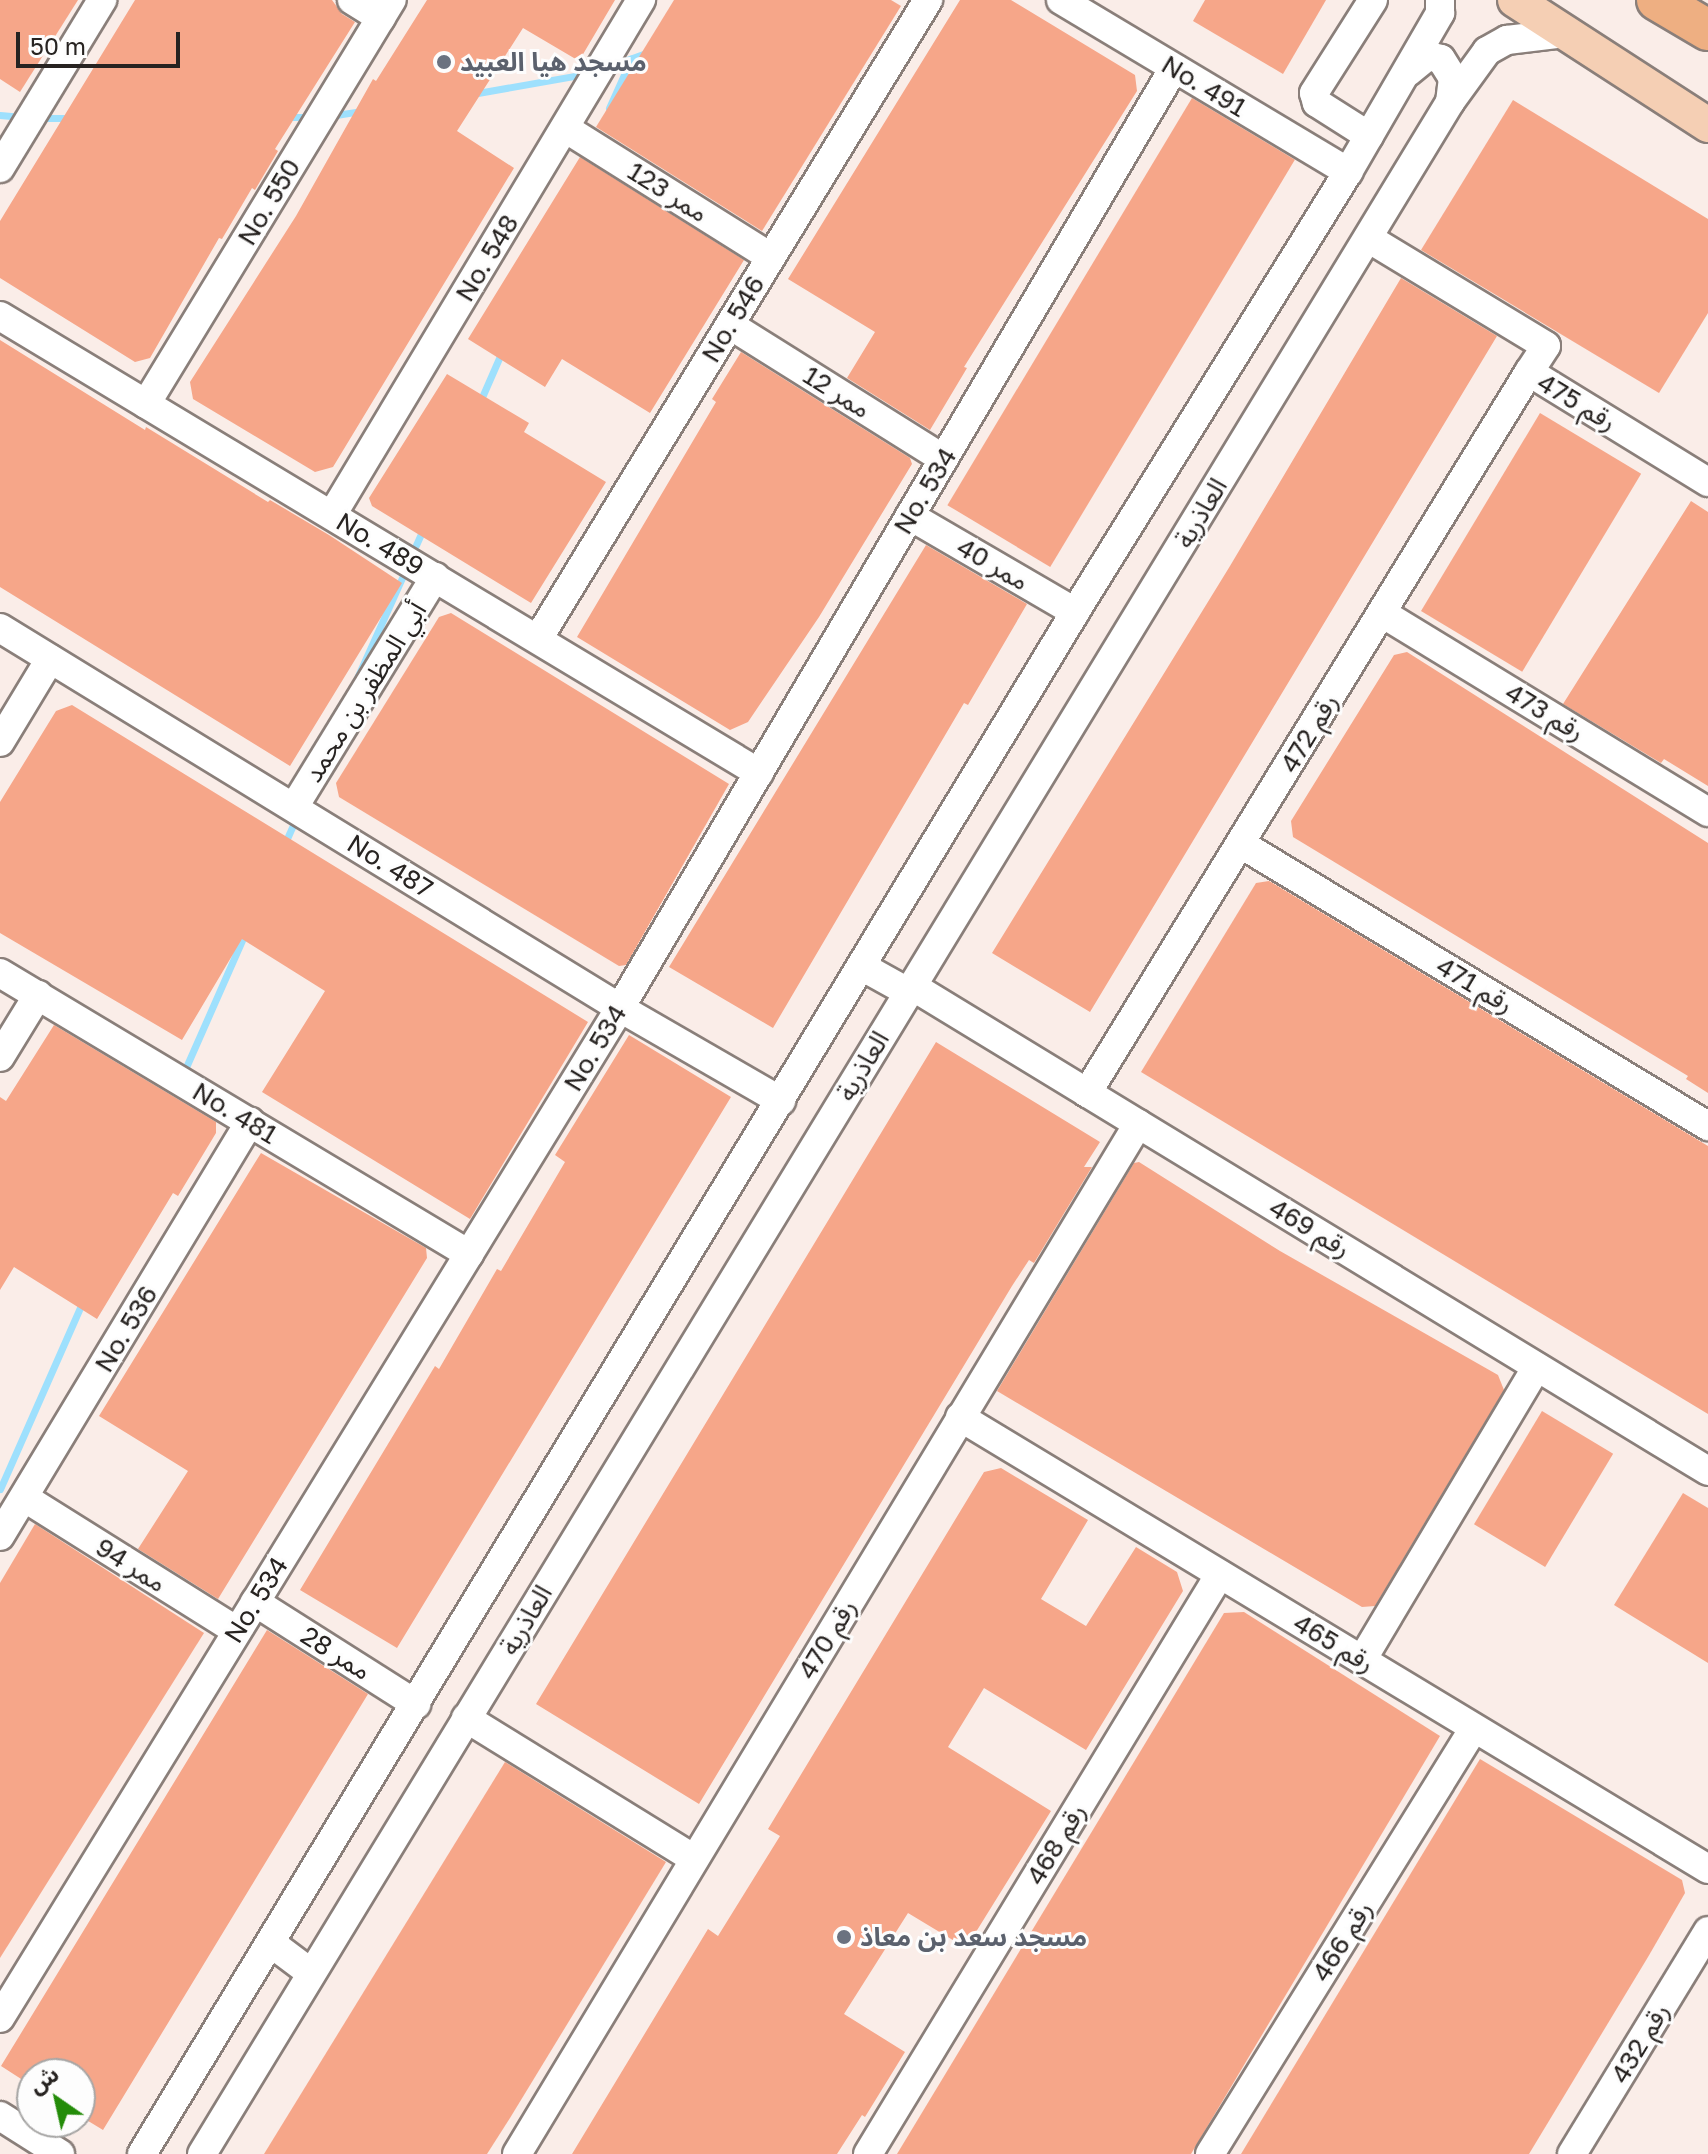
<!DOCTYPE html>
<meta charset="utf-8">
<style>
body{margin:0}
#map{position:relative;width:1708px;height:2154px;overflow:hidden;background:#faede8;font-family:"Golos Text","Noto Sans Arabic",sans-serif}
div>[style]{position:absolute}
.stream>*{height:7px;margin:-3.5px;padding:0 3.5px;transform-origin:3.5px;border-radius:3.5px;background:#9ee0fd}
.building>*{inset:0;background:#f6a689;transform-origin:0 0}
.roads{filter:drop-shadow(2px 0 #8a7f7a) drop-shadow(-2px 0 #8a7f7a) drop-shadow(0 2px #8a7f7a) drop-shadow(0 -2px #8a7f7a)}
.minor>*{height:28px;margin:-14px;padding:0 14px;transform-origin:14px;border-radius:14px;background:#fff}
.major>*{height:34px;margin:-17px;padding:0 17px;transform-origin:17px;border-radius:17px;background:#f5cfb4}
.highway>*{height:40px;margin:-20px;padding:0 20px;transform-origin:20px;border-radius:20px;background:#eeaf82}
.dots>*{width:22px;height:22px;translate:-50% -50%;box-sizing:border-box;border:4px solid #fdfdfd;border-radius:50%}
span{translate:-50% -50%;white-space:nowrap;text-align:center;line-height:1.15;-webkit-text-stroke:6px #fdfdfd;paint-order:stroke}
.worship-label{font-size:26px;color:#5b616d;font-weight:700}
.left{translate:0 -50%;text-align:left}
.street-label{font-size:26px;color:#272321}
.north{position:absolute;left:16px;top:2058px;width:80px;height:80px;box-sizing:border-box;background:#fdfdfd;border:2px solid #a7a6a5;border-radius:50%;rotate:326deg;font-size:22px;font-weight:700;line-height:32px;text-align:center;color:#272321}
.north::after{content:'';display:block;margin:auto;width:28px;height:36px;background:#248c09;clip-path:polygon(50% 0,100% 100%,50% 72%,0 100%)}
.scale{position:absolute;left:16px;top:32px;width:164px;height:36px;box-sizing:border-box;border:4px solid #272321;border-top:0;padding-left:10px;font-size:24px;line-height:28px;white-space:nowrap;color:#272321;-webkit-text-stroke:6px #fdfdfd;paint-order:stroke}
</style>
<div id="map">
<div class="stream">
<div style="left:613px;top:65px;width:35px;rotate:-20deg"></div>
<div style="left:472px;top:94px;width:116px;rotate:-10deg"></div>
<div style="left:609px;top:108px;width:54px;rotate:-65.8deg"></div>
<div style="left:0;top:115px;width:22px;rotate:5deg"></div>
<div style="left:330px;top:116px;width:31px;rotate:-9deg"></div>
<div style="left:286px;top:117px;width:28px"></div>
<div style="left:38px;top:118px;width:32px"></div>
<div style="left:479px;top:404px;width:60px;rotate:-66.4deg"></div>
<div style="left:416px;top:545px;width:17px;rotate:-66deg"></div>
<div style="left:357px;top:678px;width:110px;rotate:-65.8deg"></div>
<div style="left:285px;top:843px;width:27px;rotate:-66deg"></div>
<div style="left:183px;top:1074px;width:156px;rotate:-66.2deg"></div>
<div style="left:0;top:1489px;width:206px;rotate:-66.2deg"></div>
</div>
<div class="building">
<div style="clip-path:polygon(0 0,78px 0,20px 92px,0 79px)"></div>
<div style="clip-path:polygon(135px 0,332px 0,342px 14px,355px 22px,275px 149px,278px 151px,255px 190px,252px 188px,222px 239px,219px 238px,150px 358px,135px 362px,0 278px,0 221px)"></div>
<div style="clip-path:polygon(427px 0,615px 0,579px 61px,523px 28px,457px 131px,514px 168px,333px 467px,315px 472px,193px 399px,190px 382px,296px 216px,373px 79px,376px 81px)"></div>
<div style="clip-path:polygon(674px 0,891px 0,901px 6px,762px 231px,596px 127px)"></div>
<div style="clip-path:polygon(960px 0,1011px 0,1135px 75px,1137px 91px,964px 367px,967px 368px,930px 430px,847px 378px,875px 332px,788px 279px)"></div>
<div style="clip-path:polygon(1205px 0,1326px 0,1283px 74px,1193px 21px)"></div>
<div style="left:1192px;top:98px;width:120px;height:475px;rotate:31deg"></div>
<div style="clip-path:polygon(1513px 100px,1708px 219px,1708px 313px,1659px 393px,1421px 250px)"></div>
<div style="clip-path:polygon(580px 157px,744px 260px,650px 413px,562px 359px,545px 387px,468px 339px)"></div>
<div style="clip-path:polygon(1401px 278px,1497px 336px,1090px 1012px,992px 953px,1230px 566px)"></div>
<div style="clip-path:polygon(0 340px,145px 430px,146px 427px,268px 502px,270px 500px,329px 535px,402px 583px,290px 766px,0 587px)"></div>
<div style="clip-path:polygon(741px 352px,910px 458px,912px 464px,819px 617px,748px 722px,730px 730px,577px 637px,716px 402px,712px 399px)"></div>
<div style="clip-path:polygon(447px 374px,529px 423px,524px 432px,606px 482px,531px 603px,372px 506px,369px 498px)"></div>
<div style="left:1540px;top:413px;width:118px;height:231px;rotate:31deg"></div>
<div style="clip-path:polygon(1691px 501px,1708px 512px,1708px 786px,1664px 759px,1661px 763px,1563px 704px)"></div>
<div style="clip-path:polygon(926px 545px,1027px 604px,968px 705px,964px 703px,773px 1028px,669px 967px)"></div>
<div style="clip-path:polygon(451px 613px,729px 784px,626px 965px,619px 966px,339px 797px,336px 783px,439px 617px)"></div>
<div style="clip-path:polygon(1407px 652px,1708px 843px,1708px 1093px,1686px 1079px,1688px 1076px,1293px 837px,1291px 821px,1394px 655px)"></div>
<div style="clip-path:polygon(72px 705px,588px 1022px,470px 1219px,262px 1092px,325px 991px,242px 939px,182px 1040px,0 933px,0 802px,56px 711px)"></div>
<div style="clip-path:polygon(1269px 881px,1708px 1146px,1708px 1414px,1141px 1072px,1256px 883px)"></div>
<div style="clip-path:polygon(54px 1025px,216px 1122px,216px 1133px,178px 1196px,173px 1193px,97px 1319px,14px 1267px,0 1290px,0 1097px,6px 1101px)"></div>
<div style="clip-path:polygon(629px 1035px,731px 1097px,397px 1648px,300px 1590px,435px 1366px,439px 1369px,497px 1269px,501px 1271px,565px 1162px,555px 1155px)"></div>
<div style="clip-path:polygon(936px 1042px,1100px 1142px,1084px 1167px,1092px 1167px,1034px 1263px,1029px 1260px,1012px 1286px,699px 1804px,536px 1704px)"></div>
<div style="clip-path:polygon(261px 1153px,426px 1248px,427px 1258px,218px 1599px,138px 1549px,188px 1471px,99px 1416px)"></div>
<div style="clip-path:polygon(1139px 1162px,1280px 1251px,1498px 1375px,1504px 1390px,1375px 1606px,1362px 1607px,997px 1391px,1134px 1163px)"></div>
<div style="left:1542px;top:1411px;width:83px;height:132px;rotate:31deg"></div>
<div style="clip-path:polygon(1001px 1468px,1088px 1520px,1041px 1599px,1086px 1626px,1136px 1547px,1177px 1572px,1183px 1591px,1086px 1750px,984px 1688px,948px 1747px,1051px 1811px,966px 1948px,908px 1913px,844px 2014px,905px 2052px,865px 2117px,862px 2115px,837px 2154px,572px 2154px,708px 1929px,718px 1936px,780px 1836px,768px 1829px,984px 1472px)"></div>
<div style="clip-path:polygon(1683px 1493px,1708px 1508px,1708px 1663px,1614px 1605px)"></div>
<div style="clip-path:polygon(35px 1524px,204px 1633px,0 1958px,0 1583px)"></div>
<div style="clip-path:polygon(1244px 1612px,1440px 1736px,1191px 2154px,897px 2154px,1224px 1613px)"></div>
<div style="clip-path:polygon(267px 1630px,368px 1694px,103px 2130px,80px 2116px,80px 2074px,32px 2074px,32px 2086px,1px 2066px)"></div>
<div style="clip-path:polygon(1480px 1759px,1682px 1880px,1685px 1893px,1648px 1957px,1529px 2154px,1241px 2154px)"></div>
<div style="clip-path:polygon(505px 1762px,666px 1862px,510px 2118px,487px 2154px,264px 2154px)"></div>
</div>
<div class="roads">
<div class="minor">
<div style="left:352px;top:0;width:34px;rotate:32deg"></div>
<div style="left:1061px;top:0;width:335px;rotate:30.9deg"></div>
<div style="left:1408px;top:72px;width:26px;rotate:-39deg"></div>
<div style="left:1428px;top:56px;width:13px;rotate:13deg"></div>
<div style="left:1441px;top:59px;width:22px;rotate:58deg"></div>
<div style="left:1453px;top:78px;width:24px;rotate:97deg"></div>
<div style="left:565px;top:128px;width:243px;rotate:32.1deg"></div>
<div style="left:1369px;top:136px;width:62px;rotate:-147.6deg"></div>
<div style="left:1317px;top:103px;width:10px;rotate:-107deg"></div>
<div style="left:1314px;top:93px;width:110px;rotate:-57.6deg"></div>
<div style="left:0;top:168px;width:197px;rotate:-58.7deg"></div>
<div style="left:1368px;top:238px;width:208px;rotate:31.2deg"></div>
<div style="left:1546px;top:346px;width:31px;rotate:123deg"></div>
<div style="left:1529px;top:372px;width:210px;rotate:31.6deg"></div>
<div style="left:0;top:316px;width:886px;rotate:31.05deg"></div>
<div style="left:730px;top:325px;width:252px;rotate:32.1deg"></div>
<div style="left:146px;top:404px;width:473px;rotate:-58.7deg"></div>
<div style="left:332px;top:515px;width:601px;rotate:-59.04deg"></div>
<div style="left:910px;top:516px;width:191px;rotate:30.2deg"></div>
<div style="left:1382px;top:613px;width:382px;rotate:31.4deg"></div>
<div style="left:0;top:628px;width:727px;rotate:31.5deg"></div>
<div style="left:620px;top:1008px;width:186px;rotate:30deg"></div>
<div style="left:538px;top:639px;width:749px;rotate:-58.6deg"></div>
<div style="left:0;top:742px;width:97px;rotate:-58.9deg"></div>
<div style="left:294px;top:807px;width:270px;rotate:-58.5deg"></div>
<div style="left:1241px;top:844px;width:546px;rotate:31.13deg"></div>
<div style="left:863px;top:967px;width:51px;rotate:29.1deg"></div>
<div style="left:0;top:973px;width:547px;rotate:30.93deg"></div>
<div style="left:912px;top:986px;width:932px;rotate:31.35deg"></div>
<div style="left:0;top:1057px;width:73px;rotate:-58.5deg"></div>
<div style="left:1087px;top:1093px;width:846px;rotate:-58.49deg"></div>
<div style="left:960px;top:1417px;width:874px;rotate:31.14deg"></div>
<div style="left:25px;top:1498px;width:250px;rotate:32.1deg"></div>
<div style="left:0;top:1536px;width:484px;rotate:-58.9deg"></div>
<div style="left:255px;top:1602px;width:191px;rotate:32.4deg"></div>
<div style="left:1362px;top:1660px;width:341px;rotate:-59.2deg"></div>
<div style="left:466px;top:1718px;width:268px;rotate:31.7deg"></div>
<div style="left:271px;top:1943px;width:50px;rotate:36.9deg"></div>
<div style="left:0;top:2018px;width:1185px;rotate:-58.46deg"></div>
<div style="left:620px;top:1008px;width:1091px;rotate:-59.49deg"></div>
<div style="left:0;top:2116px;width:71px;rotate:32.3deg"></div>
<div style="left:142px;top:2154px;width:1802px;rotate:-58.82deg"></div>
<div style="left:1075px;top:612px;width:518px;rotate:-58.18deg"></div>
<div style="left:1348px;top:172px;width:184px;rotate:-59.9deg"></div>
<div style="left:1440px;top:13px;width:13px;rotate:-90deg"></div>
<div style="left:202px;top:2154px;width:2402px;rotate:-58.69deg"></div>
<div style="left:1450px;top:102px;width:63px;rotate:-54deg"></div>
<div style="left:1487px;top:51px;width:23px;rotate:-29deg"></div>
<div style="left:1507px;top:40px;width:58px;rotate:-6.9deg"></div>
<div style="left:517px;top:2154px;width:1203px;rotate:-58.91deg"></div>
<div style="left:868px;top:2154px;width:678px;rotate:-58.75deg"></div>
<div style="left:1210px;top:2154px;width:501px;rotate:-58.21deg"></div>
<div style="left:1572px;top:2154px;width:261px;rotate:-58.6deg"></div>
</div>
<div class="major">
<div style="left:1515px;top:0;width:230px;rotate:32.9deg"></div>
</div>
<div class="highway">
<div style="left:1657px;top:0;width:59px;rotate:30.5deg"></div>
</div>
</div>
<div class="dots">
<div style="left:444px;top:62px;background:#6b7280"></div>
<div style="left:844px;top:1937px;background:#6b7280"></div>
</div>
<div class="worship-label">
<span class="left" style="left:460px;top:62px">مسجد هيا العبيد</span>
<span class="left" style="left:860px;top:1937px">مسجد سعد بن معاذ</span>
</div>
<div class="street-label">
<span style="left:1204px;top:86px;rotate:31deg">No. 491</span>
<span style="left:668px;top:192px;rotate:32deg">ممر 123</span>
<span style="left:269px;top:202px;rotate:-59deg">No. 550</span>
<span style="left:487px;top:258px;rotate:-59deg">No. 548</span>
<span style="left:733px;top:319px;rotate:-59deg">No. 546</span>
<span style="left:837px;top:392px;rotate:32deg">ممر 12</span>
<span style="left:1577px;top:402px;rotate:31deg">رقم 475</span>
<span style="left:925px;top:491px;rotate:-59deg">No. 534</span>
<span style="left:1201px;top:513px;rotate:-59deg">العاذرية</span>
<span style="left:380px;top:544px;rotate:31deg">No. 489</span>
<span style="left:993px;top:564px;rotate:30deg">ممر 40</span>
<span style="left:365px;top:692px;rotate:-58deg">أبي المظفر بن محمد</span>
<span style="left:1545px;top:712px;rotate:31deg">رقم 473</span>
<span style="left:1309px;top:733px;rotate:-59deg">رقم 472</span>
<span style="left:390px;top:866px;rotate:32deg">No. 487</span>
<span style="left:1475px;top:985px;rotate:31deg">رقم 471</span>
<span style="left:595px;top:1048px;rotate:-59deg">No. 534</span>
<span style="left:863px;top:1066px;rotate:-59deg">العاذرية</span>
<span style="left:235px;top:1113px;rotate:31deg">No. 481</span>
<span style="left:1310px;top:1228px;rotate:31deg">رقم 469</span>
<span style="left:126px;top:1329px;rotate:-59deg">No. 536</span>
<span style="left:131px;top:1565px;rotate:32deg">ممر 94</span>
<span style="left:256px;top:1600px;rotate:-58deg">No. 534</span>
<span style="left:526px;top:1620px;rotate:-59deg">العاذرية</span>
<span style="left:827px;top:1639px;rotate:-59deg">رقم 470</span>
<span style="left:1334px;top:1643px;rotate:31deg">رقم 465</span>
<span style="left:336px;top:1653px;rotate:32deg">ممر 28</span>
<span style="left:1056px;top:1844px;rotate:-59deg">رقم 468</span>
<span style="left:1342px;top:1941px;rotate:-58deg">رقم 466</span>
<span style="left:1640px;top:2043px;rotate:-59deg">رقم 432</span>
</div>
<div class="north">ش</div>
<div class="scale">50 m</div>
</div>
